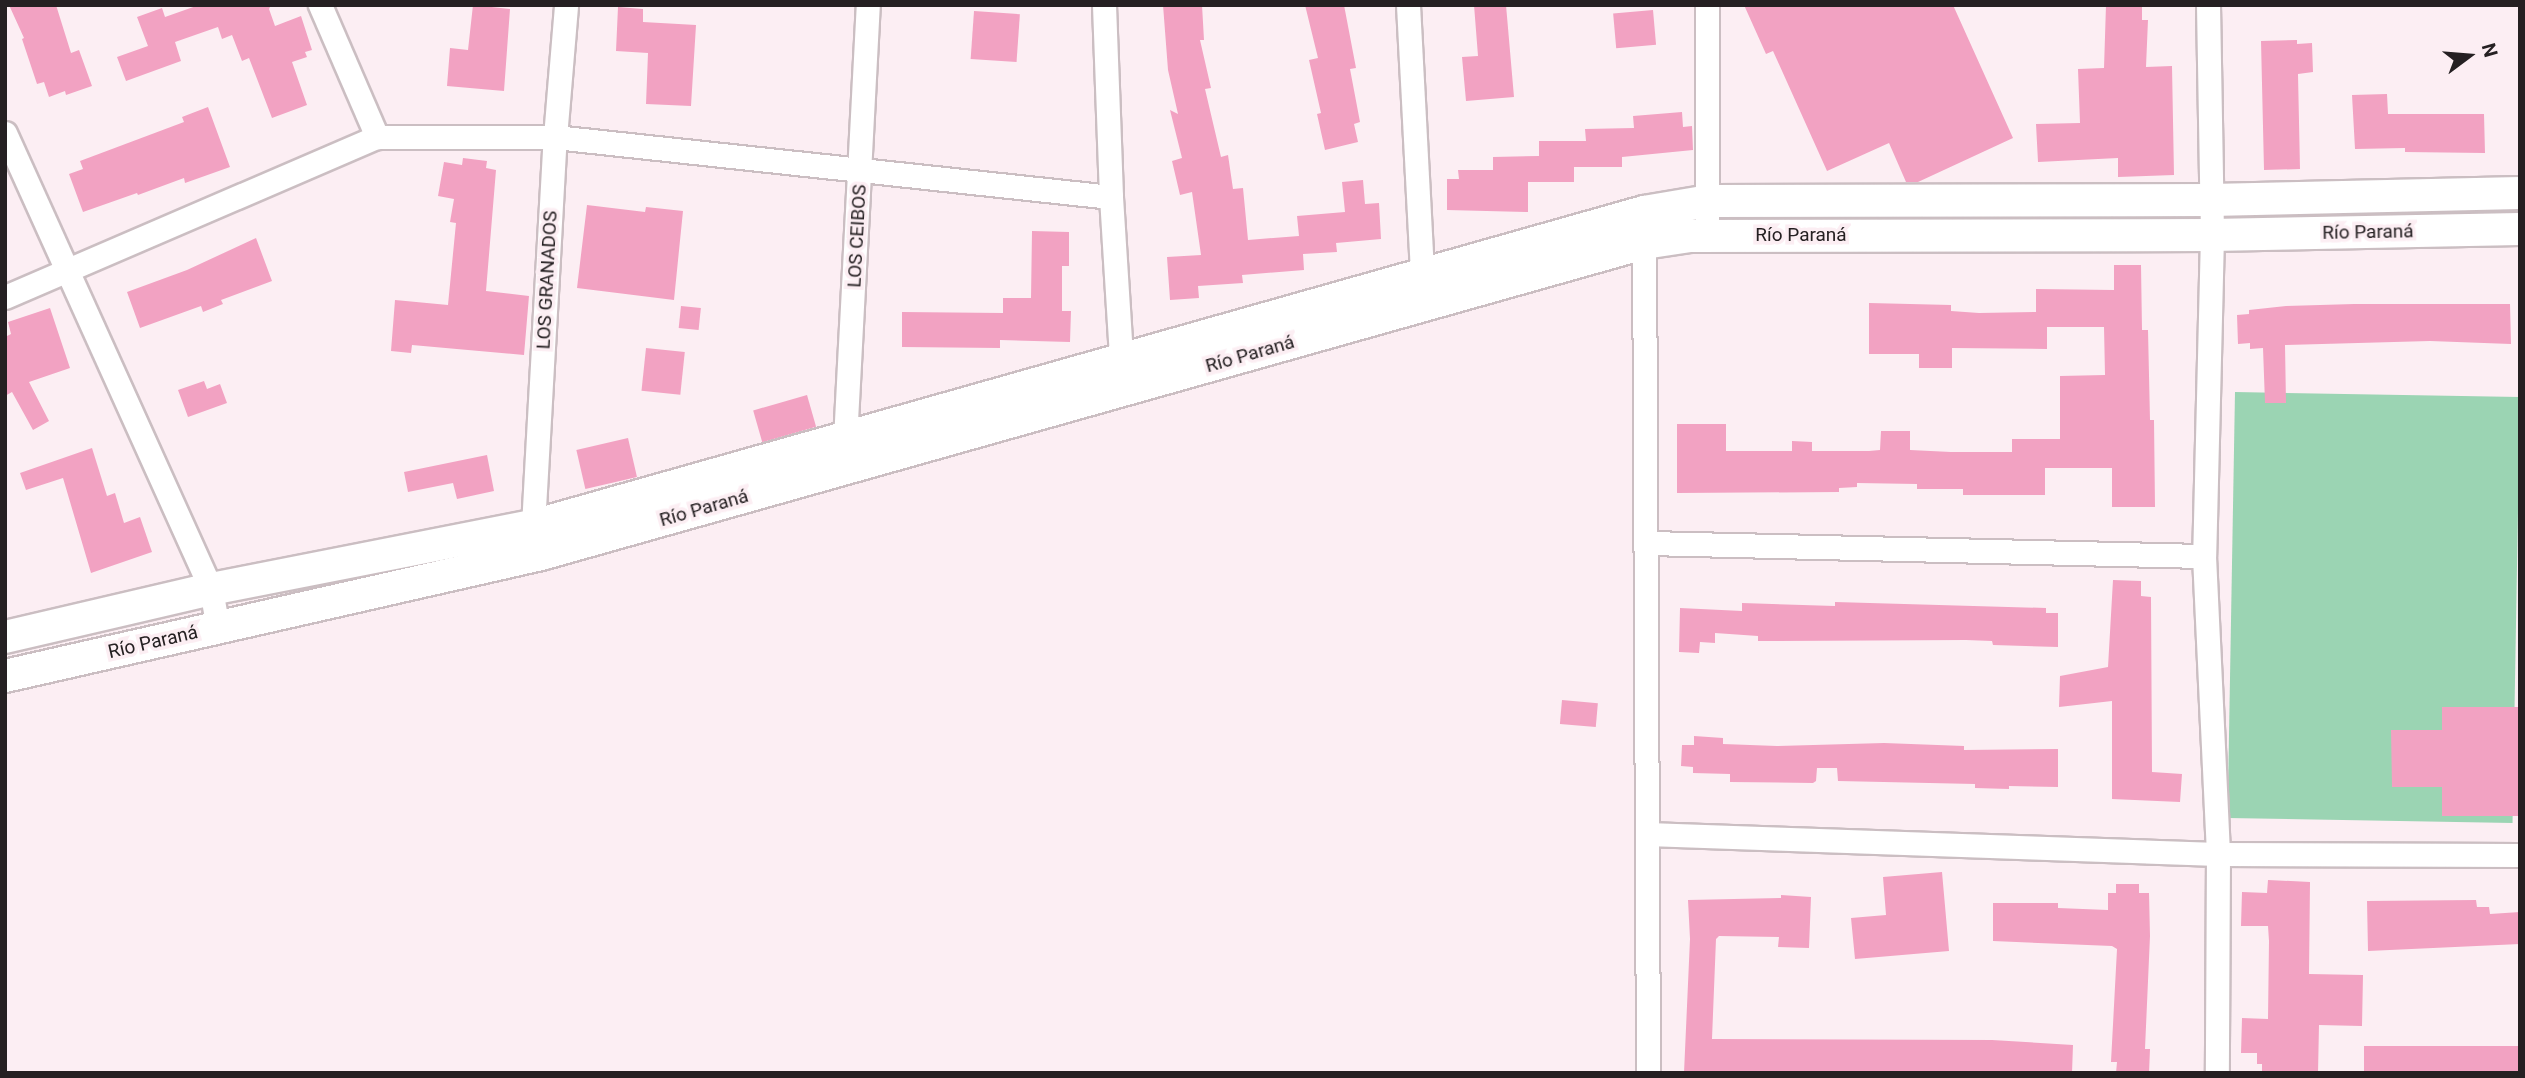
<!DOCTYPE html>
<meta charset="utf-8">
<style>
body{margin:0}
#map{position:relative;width:2525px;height:1078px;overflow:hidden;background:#fceef3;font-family:Roboto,sans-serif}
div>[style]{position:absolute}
.green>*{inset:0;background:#9bd4b3;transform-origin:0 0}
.building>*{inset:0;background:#f2a2c2;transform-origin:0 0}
.roads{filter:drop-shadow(2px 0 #cbbec2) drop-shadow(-2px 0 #cbbec2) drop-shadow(0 2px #cbbec2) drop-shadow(0 -2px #cbbec2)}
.street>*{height:23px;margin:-11.5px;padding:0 11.5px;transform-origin:11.5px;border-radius:11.5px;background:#fff}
.secondary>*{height:32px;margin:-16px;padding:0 16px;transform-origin:16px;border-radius:16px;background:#fff}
span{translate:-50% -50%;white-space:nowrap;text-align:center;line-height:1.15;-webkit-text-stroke:7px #fceef3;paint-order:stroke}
.street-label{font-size:19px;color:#252022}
.frame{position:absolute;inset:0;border:7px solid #252022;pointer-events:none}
.north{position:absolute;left:2434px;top:21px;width:70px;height:70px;-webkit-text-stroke:5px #fceef3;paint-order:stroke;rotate:74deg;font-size:19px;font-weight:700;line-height:28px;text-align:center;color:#252022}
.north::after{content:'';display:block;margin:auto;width:24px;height:32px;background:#252022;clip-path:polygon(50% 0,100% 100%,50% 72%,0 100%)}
</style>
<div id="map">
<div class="green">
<div style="left:2235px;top:392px;width:285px;height:426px;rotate:1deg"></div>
</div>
<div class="building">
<div style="clip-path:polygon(9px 5px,56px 5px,71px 53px,79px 50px,92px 86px,66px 95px,65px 91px,49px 97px,44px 82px,37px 84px,22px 39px,24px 38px)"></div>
<div style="clip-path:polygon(199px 5px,271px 5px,269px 9px,275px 26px,301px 16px,312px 50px,305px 52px,307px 57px,292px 62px,307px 105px,272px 118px,249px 58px,242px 61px,232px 35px,222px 39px,218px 27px,175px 42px,181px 61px,126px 81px,117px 57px,148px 46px,137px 17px,162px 8px,165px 17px)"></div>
<div style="clip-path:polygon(473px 5px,510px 9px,504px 91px,447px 86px,450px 48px,468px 50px)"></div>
<div style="clip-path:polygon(1163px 5px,1202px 5px,1204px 40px,1200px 40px,1211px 88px,1205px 89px,1221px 157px,1228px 155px,1233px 189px,1243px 188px,1248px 240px,1299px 236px,1297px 216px,1345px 212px,1342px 182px,1363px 180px,1365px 204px,1379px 203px,1381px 239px,1336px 243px,1337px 252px,1303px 254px,1304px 270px,1242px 275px,1243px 283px,1198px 286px,1199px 298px,1170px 300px,1167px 257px,1201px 255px,1192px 192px,1180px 195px,1172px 161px,1182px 158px,1170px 110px,1178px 114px,1168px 70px)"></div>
<div style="clip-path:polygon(1305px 5px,1344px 5px,1356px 68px,1350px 69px,1360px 122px,1354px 124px,1358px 142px,1325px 150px,1317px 114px,1321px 113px,1309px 60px,1318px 58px)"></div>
<div style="clip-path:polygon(1474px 5px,1506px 5px,1514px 97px,1466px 101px,1462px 57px,1478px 56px)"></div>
<div style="clip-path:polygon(1744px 5px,1953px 5px,2013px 138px,1918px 182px,1906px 182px,1889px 143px,1827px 171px,1773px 51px,1766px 54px)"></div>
<div style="clip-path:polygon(2106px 5px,2142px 5px,2142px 20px,2148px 20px,2146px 67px,2172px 66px,2174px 175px,2118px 177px,2118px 158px,2038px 162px,2036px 124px,2080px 123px,2078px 69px,2104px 68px)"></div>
<div style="clip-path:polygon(618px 7px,643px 9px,643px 22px,696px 25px,691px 106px,646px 104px,648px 53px,616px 51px)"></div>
<div style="left:1653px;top:10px;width:35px;height:40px;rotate:85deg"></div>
<div style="left:974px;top:11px;width:46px;height:48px;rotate:4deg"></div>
<div style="clip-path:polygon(2297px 40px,2297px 44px,2312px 43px,2313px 72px,2298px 74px,2300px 169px,2264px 170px,2261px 41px)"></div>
<div style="clip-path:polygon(2387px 94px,2388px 114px,2484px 114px,2485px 153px,2405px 152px,2405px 148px,2355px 149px,2352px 95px)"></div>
<div style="clip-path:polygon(208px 107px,230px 167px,185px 183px,184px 178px,138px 195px,137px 193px,83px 212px,69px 174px,83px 169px,80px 161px,184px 122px,182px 117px)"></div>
<div style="clip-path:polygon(1682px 112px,1683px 127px,1692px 126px,1693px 150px,1622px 157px,1622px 167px,1574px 167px,1574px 182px,1528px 182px,1528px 212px,1447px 210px,1447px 179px,1459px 179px,1458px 170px,1493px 170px,1493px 157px,1539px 156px,1539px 141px,1586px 141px,1585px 129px,1634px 128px,1633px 116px)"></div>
<div style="clip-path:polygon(463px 158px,487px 161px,486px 168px,496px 170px,486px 291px,529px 296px,524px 355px,412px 345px,411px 353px,391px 351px,395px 300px,448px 305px,456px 223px,450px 222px,454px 199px,438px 196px,444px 162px,462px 165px)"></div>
<div style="clip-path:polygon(587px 205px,645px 212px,646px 207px,683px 211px,674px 300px,577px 288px)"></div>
<div style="clip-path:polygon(1032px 231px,1069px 232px,1069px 266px,1062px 266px,1062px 311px,1071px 311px,1070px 342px,1000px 340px,1000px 348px,902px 347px,902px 312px,1003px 313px,1003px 298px,1031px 298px)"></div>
<div style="clip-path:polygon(256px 238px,272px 281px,221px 300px,223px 304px,203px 312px,201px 306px,140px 328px,127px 292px,187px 270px)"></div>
<div style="clip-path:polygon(2114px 265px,2141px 265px,2142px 330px,2148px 330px,2150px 420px,2154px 420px,2155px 507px,2112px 507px,2112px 468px,2045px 468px,2045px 495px,1963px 495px,1963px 489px,1917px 489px,1917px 484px,1857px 483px,1857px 487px,1839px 488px,1839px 492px,1677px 493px,1677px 424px,1726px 424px,1726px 451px,1792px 451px,1792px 441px,1812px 442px,1812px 451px,1869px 451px,1880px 450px,1881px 431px,1910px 431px,1910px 450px,1951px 452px,2012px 452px,2012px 439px,2060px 439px,2060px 376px,2105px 375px,2104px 327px,2047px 327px,2047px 349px,1952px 348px,1952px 368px,1919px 368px,1919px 354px,1869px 354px,1869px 303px,1951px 305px,1951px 311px,1979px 313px,2036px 312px,2036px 289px,2114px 290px)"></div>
<div style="clip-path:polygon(2354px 304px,2510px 304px,2511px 344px,2430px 341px,2285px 345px,2286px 403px,2265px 403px,2263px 348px,2250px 349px,2250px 343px,2238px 344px,2237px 315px,2249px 314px,2249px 310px,2286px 306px)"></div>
<div style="left:681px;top:306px;width:20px;height:22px;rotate:6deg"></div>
<div style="clip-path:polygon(50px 308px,70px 368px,29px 382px,49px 421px,33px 430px,12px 392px,5px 396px,5px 337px,11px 334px,8px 322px)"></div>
<div style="left:646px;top:348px;width:39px;height:43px;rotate:6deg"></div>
<div style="clip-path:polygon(204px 381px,207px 389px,220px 384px,227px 403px,188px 417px,178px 390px)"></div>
<div style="left:807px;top:395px;width:33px;height:56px;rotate:74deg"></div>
<div style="left:628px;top:438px;width:40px;height:53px;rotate:77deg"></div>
<div style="clip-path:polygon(92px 448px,107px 496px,115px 493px,124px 523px,140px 517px,152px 552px,91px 573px,63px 478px,26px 490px,20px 473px)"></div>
<div style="clip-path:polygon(487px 455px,494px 491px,457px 499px,453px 483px,408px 492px,404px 472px)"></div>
<div style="clip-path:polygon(2113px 580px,2141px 581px,2141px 596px,2151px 597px,2152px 772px,2182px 774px,2180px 802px,2112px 799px,2112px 701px,2059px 707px,2060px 676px,2108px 667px)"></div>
<div style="clip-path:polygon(1835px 602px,2046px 608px,2046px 613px,2058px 613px,2058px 647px,1993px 645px,1992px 641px,1966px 640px,1758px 641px,1758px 636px,1715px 633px,1715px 643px,1700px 642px,1699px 653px,1679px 652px,1680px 608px,1742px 611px,1742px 603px,1835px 606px)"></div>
<div style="left:1562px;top:700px;width:36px;height:24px;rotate:5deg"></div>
<div style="clip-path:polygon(2442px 707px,2520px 707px,2520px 816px,2442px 816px,2442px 787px,2392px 787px,2391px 730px,2442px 730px)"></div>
<div style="clip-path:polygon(1694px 736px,1723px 738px,1723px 744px,1777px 746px,1884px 743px,1964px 746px,1964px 750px,2058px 749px,2058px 787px,2009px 786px,2009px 789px,1975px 788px,1975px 784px,1838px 781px,1837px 768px,1817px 768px,1816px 781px,1813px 783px,1730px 782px,1730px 774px,1693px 773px,1693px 767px,1681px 766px,1682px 745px,1694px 745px)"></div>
<div style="clip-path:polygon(1942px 872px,1949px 951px,1855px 959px,1851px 918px,1886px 915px,1883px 877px)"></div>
<div style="clip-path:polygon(2268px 880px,2310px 882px,2309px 974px,2363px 975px,2362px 1026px,2319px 1025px,2318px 1073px,2262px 1073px,2262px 1064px,2257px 1064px,2257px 1053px,2241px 1053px,2242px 1018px,2268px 1019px,2269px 941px,2268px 926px,2241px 926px,2242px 892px,2267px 893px)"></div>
<div style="clip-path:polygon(2116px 884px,2139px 884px,2139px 893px,2149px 893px,2150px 936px,2145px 1049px,2150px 1049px,2149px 1073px,2116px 1073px,2117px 1062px,2111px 1062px,2117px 949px,2112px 946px,1993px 941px,1993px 903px,2058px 903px,2058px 908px,2108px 910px,2108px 893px,2116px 893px)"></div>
<div style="clip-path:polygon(1781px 895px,1811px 897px,1809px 948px,1778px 947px,1779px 937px,1719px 936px,1716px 939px,1712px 1039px,1992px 1040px,2073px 1045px,2072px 1073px,1684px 1073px,1690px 939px,1688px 900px,1781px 898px)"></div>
<div style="clip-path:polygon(2476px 900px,2477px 907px,2489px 907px,2490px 914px,2520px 912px,2520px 944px,2368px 951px,2367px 901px)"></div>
<div style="left:2364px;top:1046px;width:156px;height:27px"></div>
</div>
<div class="roads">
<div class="street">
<div style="left:320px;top:5px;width:144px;rotate:66.6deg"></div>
<div style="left:1104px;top:5px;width:192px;rotate:87.9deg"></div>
<div style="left:1111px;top:197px;width:175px;rotate:86.4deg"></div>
<div style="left:1408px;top:5px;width:284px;rotate:87deg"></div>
<div style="left:1707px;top:5px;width:230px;rotate:90deg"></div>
<div style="left:2208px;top:5px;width:230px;rotate:89deg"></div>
<div style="left:2212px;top:235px;width:321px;rotate:91.4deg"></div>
<div style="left:2204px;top:556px;width:298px;rotate:87.3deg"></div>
<div style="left:2218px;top:854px;width:219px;rotate:90.3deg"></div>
<div style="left:5px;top:133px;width:500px;rotate:65.69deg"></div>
<div style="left:211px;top:589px;width:39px;rotate:80deg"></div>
<div style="left:1644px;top:229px;width:844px;rotate:89.73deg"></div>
<div style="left:5px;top:297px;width:405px;rotate:-23.3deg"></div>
<div style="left:377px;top:137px;width:178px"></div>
<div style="left:555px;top:137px;width:559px;rotate:6.16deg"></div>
<div style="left:847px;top:450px;width:10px;rotate:-101deg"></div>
<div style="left:845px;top:440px;width:436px;rotate:-87deg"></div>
<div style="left:537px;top:537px;width:12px;rotate:-110deg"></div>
<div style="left:533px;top:526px;width:390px;rotate:-86.8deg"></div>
<div style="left:555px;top:137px;width:132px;rotate:-85.2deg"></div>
<div style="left:1647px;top:543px;width:557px;rotate:1.34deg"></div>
<div style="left:1647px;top:834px;width:571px;rotate:2.01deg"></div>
<div style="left:2218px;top:854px;width:302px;rotate:0.2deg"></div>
</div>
<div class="secondary">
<div style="left:5px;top:637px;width:212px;rotate:-13.1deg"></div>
<div style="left:211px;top:589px;width:328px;rotate:-11.1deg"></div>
<div style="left:533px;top:526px;width:1155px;rotate:-15.78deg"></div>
<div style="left:1644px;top:212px;width:66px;rotate:-9.6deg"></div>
<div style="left:1709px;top:201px;width:502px;rotate:-0.11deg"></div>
<div style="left:2211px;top:200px;width:309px;rotate:-1.3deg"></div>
<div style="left:5px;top:676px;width:550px;rotate:-12.82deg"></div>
<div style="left:541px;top:554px;width:1146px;rotate:-15.75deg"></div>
<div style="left:1644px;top:243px;width:47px;rotate:-8.7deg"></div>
<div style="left:1690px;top:236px;width:522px;rotate:-0.11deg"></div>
<div style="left:2212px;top:235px;width:308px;rotate:-1.1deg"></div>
</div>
</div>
<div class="street-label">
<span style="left:2368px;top:232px;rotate:-1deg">Río Paraná</span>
<span style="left:1801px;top:235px">Río Paraná</span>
<span style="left:857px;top:236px;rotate:-87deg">LOS CEIBOS</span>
<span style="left:547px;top:280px;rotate:-87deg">LOS GRANADOS</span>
<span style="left:1250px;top:354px;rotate:-16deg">Río Paraná</span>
<span style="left:704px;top:508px;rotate:-16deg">Río Paraná</span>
<span style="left:153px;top:642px;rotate:-13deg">Río Paraná</span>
</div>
<div class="frame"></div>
<div class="north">N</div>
</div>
